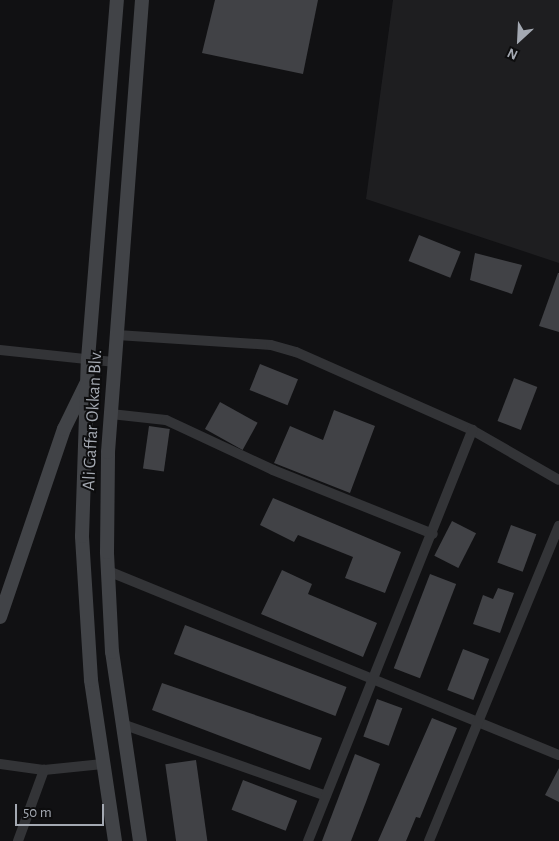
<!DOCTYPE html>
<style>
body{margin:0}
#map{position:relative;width:559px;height:841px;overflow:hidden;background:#111113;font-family:"Alegreya Sans",sans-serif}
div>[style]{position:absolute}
.built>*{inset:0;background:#1e1e20}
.building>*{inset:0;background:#414246;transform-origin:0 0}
.street>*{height:10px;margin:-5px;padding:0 5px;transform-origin:5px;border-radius:5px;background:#333437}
.secondary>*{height:14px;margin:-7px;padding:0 7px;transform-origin:7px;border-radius:7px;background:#414347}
span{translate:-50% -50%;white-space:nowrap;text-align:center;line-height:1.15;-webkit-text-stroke:4px #0d0d0e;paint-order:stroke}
.street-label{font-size:18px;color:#a4a9b2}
.north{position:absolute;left:494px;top:15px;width:50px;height:50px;-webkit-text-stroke:4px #0d0d0e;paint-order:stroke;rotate:205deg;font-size:14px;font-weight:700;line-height:20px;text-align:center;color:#a4a9b2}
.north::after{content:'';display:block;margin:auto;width:18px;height:22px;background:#a4a9b2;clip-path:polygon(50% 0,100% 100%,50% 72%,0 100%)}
.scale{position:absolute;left:15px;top:804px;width:89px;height:22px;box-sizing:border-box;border:2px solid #a4a9b2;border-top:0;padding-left:6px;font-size:15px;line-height:18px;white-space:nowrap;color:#a4a9b2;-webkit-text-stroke:4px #0d0d0e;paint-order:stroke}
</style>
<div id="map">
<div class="built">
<div style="clip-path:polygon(393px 0,559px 0,559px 263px,366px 199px)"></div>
</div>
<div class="building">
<div style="clip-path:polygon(215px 0,318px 0,303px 74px,202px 53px)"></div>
<div style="left:419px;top:235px;width:45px;height:28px;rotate:22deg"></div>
<div style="clip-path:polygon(475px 253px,522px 265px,512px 294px,470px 280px)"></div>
<div style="clip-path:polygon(558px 273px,559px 273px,559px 332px,539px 326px)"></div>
<div style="left:260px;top:364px;width:41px;height:28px;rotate:22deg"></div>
<div style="left:514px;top:378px;width:25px;height:46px;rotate:21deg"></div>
<div style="left:220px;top:402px;width:43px;height:31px;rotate:29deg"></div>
<div style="clip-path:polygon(334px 410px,375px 426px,350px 493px,274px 463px,290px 426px,323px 440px)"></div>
<div style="left:149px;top:426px;width:21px;height:43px;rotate:8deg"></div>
<div style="clip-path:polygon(273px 498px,401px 552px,385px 593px,345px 578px,353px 557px,298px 535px,294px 542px,260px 525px)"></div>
<div style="left:452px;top:521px;width:27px;height:39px;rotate:27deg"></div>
<div style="left:511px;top:525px;width:27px;height:40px;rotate:20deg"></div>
<div style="clip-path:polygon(282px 570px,312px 584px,308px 594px,377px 623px,363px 657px,261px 614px)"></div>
<div style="left:430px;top:574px;width:28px;height:101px;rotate:21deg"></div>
<div style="clip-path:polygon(498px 588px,514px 593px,500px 633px,473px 624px,483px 595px,493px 599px)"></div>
<div style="left:185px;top:625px;width:173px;height:31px;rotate:21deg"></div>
<div style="left:463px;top:649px;width:28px;height:44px;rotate:21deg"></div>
<div style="clip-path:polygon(162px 683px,322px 738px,310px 770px,152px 710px)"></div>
<div style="left:377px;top:699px;width:27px;height:40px;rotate:20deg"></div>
<div style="clip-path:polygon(432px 718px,457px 728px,420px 818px,416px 817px,406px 841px,378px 841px)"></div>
<div style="clip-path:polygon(355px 754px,380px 764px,366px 802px,351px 841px,322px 841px)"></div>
<div style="left:196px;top:760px;width:82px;height:31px;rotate:82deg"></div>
<div style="clip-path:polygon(559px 768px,559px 802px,545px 795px)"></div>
<div style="left:243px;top:780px;width:58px;height:32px;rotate:21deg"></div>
</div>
<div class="street">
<div style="left:117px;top:335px;width:154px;rotate:3.7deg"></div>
<div style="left:271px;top:345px;width:26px;rotate:16deg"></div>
<div style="left:296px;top:352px;width:193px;rotate:23.9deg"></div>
<div style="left:472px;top:430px;width:100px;rotate:29.9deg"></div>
<div style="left:0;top:350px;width:116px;rotate:6deg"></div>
<div style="left:111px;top:414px;width:55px;rotate:6.2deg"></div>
<div style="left:166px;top:420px;width:118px;rotate:25deg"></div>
<div style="left:273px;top:470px;width:172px;rotate:21.8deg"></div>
<div style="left:108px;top:571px;width:487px;rotate:22.2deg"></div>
<div style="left:122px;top:724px;width:216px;rotate:19.4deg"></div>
<div style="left:0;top:764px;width:44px;rotate:7.8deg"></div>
<div style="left:44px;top:770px;width:59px;rotate:-5.8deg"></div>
<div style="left:18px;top:841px;width:76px;rotate:-69.9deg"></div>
<div style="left:308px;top:841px;width:443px;rotate:-68.2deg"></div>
<div style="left:429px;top:841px;width:341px;rotate:-67.6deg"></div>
</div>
<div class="secondary">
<div style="left:0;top:617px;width:199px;rotate:-71.2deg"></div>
<div style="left:64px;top:429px;width:50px;rotate:-63.9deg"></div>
<div style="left:115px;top:841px;width:163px;rotate:-98.5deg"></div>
<div style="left:91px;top:680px;width:144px;rotate:-93.6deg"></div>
<div style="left:82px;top:536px;width:177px;rotate:-88.1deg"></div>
<div style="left:88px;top:359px;width:360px;rotate:-85.4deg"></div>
<div style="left:140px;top:841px;width:191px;rotate:-98.4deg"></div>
<div style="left:112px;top:652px;width:100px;rotate:-92.9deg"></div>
<div style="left:107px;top:552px;width:100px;rotate:-89.4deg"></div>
<div style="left:108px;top:452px;width:453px;rotate:-85.7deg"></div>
</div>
<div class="street-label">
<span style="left:93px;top:420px;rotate:-87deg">Ali Gaffar Okkan Blv.</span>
</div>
<div class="north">N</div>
<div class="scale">50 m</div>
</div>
